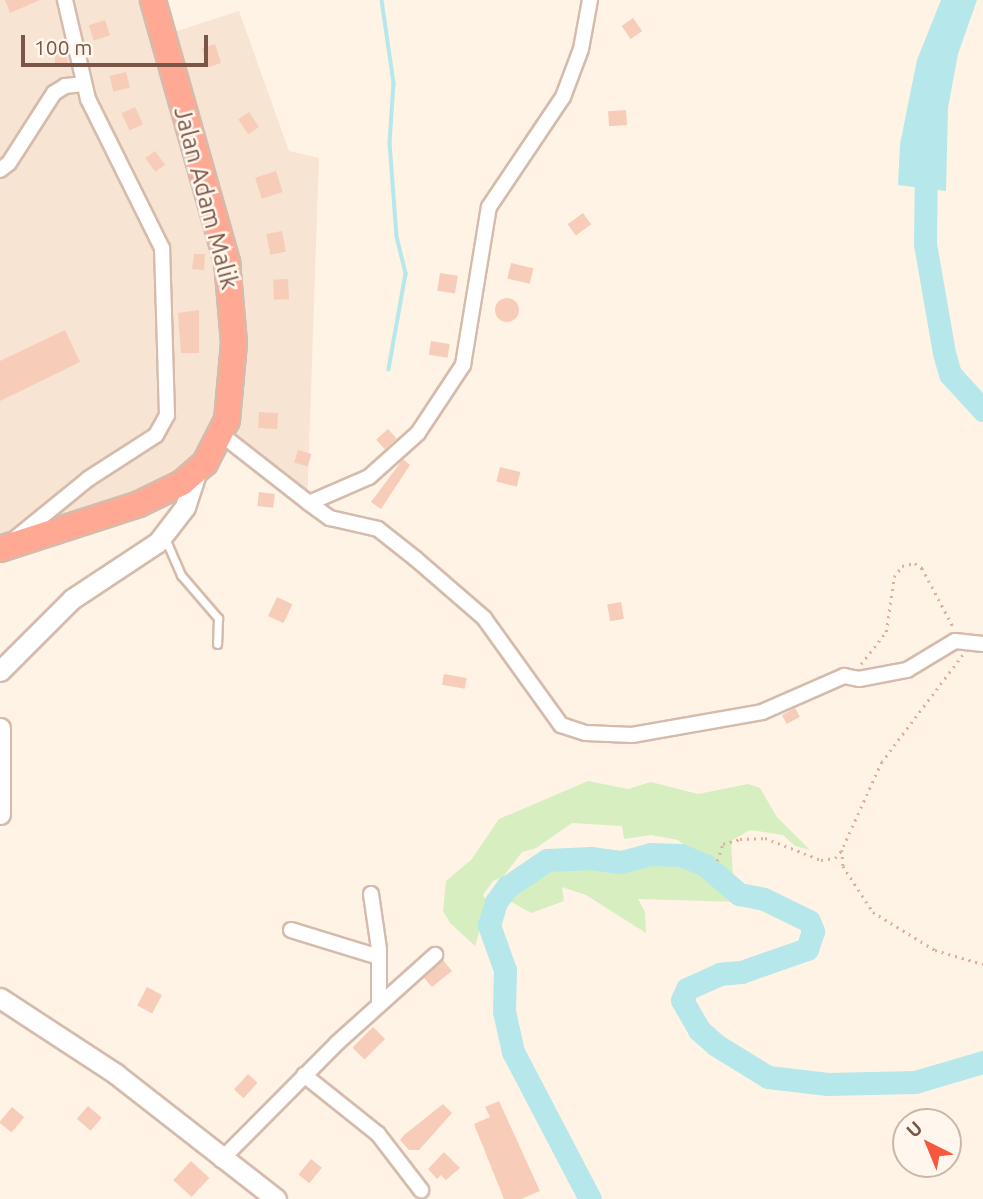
<!DOCTYPE html>
<style>
body{margin:0}
#map{position:relative;width:983px;height:1199px;overflow:hidden;background:#fff3e5;font-family:Ubuntu,sans-serif}
div>[style]{position:absolute}
.residential>*{inset:0;background:#f7e4d2}
.green>*{inset:0;background:#d7eec1}
.water>*{inset:0;background:#b6e7eb}
.stream>*{height:3.5px;margin:-1.75px;padding:0 1.75px;transform-origin:1.75px;border-radius:1.75px;background:#b6e7eb}
.river>*{height:23px;margin:-11.5px;padding:0 11.5px;transform-origin:11.5px;border-radius:11.5px;background:#b6e7eb}
.building>*{inset:0;background:#f7cdb9;transform-origin:0 0}
.round{border-radius:50%}
.path>*{height:2.5px;margin-top:-1.25px;transform-origin:0;background:repeating-linear-gradient(90deg,#ddb09c 0 2px,transparent 0 7px)}
.roads{filter:drop-shadow(2px 0 #d5bbac) drop-shadow(-2px 0 #d5bbac) drop-shadow(0 2px #d5bbac) drop-shadow(0 -2px #d5bbac)}
.lane>*{height:7px;margin:-3.5px;padding:0 3.5px;transform-origin:3.5px;border-radius:3.5px;background:#fff}
.street>*{height:14px;margin:-7px;padding:0 7px;transform-origin:7px;border-radius:7px;background:#fff}
.secondary>*{height:19px;margin:-9.5px;padding:0 9.5px;transform-origin:9.5px;border-radius:9.5px;background:#fff}
.highway>*{height:24px;margin:-12px;padding:0 12px;transform-origin:12px;border-radius:12px;background:#ffa995}
span{translate:-50% -50%;white-space:nowrap;text-align:center;line-height:1.15;-webkit-text-stroke:5px #fff7ed;paint-order:stroke}
.street-label{font-size:24px;color:#7b5546}
.north{position:absolute;left:892px;top:1108px;width:70px;height:70px;box-sizing:border-box;background:#fff7ed;border:2px solid #cab6aa;border-radius:50%;rotate:317deg;font-size:19px;font-weight:700;line-height:28px;text-align:center;color:#7b5546}
.north::after{content:'';display:block;margin:auto;width:24px;height:32px;background:#f6583d;clip-path:polygon(50% 0,100% 100%,50% 72%,0 100%)}
.scale{position:absolute;left:21px;top:35px;width:187px;height:32px;box-sizing:border-box;border:4px solid #7b5546;border-top:0;padding-left:9px;font-size:21px;line-height:24px;white-space:nowrap;color:#7b5546;-webkit-text-stroke:5px #fff7ed;paint-order:stroke}
</style>
<div id="map">
<div class="residential">
<div style="clip-path:polygon(0 0,153px 0,165px 35px,239px 11px,289px 151px,319px 158px,307px 506px,224px 439px,203px 470px,0 537px)"></div>
</div>
<div class="green">
<div style="clip-path:polygon(588px 781px,628px 789px,651px 782px,698px 794px,748px 784px,760px 788px,777px 817px,810px 850px,795px 846px,783px 835px,750px 830px,731px 841px,733px 875px,713px 870px,678px 840px,651px 835px,624px 839px,622px 826px,572px 823px,536px 848px,522px 852px,503px 877px,493px 881px,483px 895px,488px 903px,475px 946px,450px 923px,443px 911px,446px 881px,471px 860px,499px 819px)"></div>
<div style="clip-path:polygon(593px 848px,655px 854px,740px 890px,757px 904px,756px 910px,740px 902px,638px 899px,645px 912px,646px 933px,586px 895px,562px 887px,564px 901px,531px 913px,510px 901px,547px 864px,569px 850px)"></div>
</div>
<div class="water">
<div style="clip-path:polygon(941px 0,977px 0,958px 54px,948px 108px,946px 191px,898px 185px,900px 144px,917px 60px)"></div>
</div>
<div class="stream">
<div style="left:382px;top:0;width:84px;rotate:81.8deg"></div>
<div style="left:394px;top:83px;width:60px;rotate:93.8deg"></div>
<div style="left:390px;top:143px;width:94px;rotate:85.7deg"></div>
<div style="left:397px;top:237px;width:38px;rotate:76deg"></div>
<div style="left:406px;top:274px;width:97px;rotate:100.1deg"></div>
</div>
<div class="river">
<div style="left:926px;top:160px;width:84px;rotate:90.7deg"></div>
<div style="left:925px;top:244px;width:111px;rotate:80.1deg"></div>
<div style="left:944px;top:353px;width:22px;rotate:74deg"></div>
<div style="left:950px;top:374px;width:49px;rotate:47.5deg"></div>
<div style="left:590px;top:1199px;width:166px;rotate:-117.6deg"></div>
<div style="left:513px;top:1052px;width:42px;rotate:-102.4deg"></div>
<div style="left:504px;top:1011px;width:41px;rotate:-88.6deg"></div>
<div style="left:505px;top:970px;width:48px;rotate:-109.6deg"></div>
<div style="left:489px;top:925px;width:24px;rotate:-73deg"></div>
<div style="left:496px;top:902px;width:19px;rotate:-54deg"></div>
<div style="left:507px;top:887px;width:48px;rotate:-34deg"></div>
<div style="left:547px;top:860px;width:44px;rotate:-2.6deg"></div>
<div style="left:591px;top:858px;width:30px;rotate:8deg"></div>
<div style="left:621px;top:862px;width:30px;rotate:-15deg"></div>
<div style="left:650px;top:854px;width:31px;rotate:2deg"></div>
<div style="left:681px;top:855px;width:26px;rotate:23deg"></div>
<div style="left:705px;top:865px;width:45px;rotate:40.5deg"></div>
<div style="left:739px;top:894px;width:25px;rotate:11deg"></div>
<div style="left:764px;top:899px;width:50px;rotate:26.1deg"></div>
<div style="left:809px;top:921px;width:11px;rotate:68deg"></div>
<div style="left:813px;top:931px;width:19px;rotate:108deg"></div>
<div style="left:807px;top:949px;width:70px;rotate:160.8deg"></div>
<div style="left:741px;top:972px;width:21px;rotate:175deg"></div>
<div style="left:720px;top:974px;width:36px;rotate:156deg"></div>
<div style="left:687px;top:989px;width:12px;rotate:114deg"></div>
<div style="left:682px;top:1000px;width:34px;rotate:60deg"></div>
<div style="left:699px;top:1030px;width:23px;rotate:41deg"></div>
<div style="left:716px;top:1045px;width:61px;rotate:31.6deg"></div>
<div style="left:768px;top:1077px;width:60px;rotate:6.7deg"></div>
<div style="left:828px;top:1084px;width:87px;rotate:-1.3deg"></div>
<div style="left:915px;top:1082px;width:71px;rotate:-16.4deg"></div>
</div>
<div class="building">
<div style="clip-path:polygon(5px 0,40px 0,10px 13px)"></div>
<div style="left:633px;top:18px;width:16px;height:14px;rotate:55deg"></div>
<div style="left:105px;top:20px;width:16px;height:17px;rotate:72deg"></div>
<div style="left:215px;top:44px;width:20px;height:14px;rotate:72deg"></div>
<div style="clip-path:polygon(55px 49px,66px 49px,68px 65px,55px 64px)"></div>
<div style="left:126px;top:72px;width:16px;height:17px;rotate:76deg"></div>
<div style="left:135px;top:107px;width:19px;height:15px;rotate:65deg"></div>
<div style="left:626px;top:110px;width:15px;height:18px;rotate:86deg"></div>
<div style="left:249px;top:112px;width:18px;height:13px;rotate:56deg"></div>
<div style="left:155px;top:151px;width:17px;height:12px;rotate:54deg"></div>
<div style="left:276px;top:171px;width:22px;height:22px;rotate:72deg"></div>
<div style="left:583px;top:213px;width:14px;height:19px;rotate:54deg"></div>
<div style="left:282px;top:231px;width:21px;height:16px;rotate:79deg"></div>
<div style="clip-path:polygon(194px 254px,205px 254px,204px 270px,192px 269px)"></div>
<div style="left:511px;top:263px;width:23px;height:16px;rotate:13deg"></div>
<div style="left:440px;top:273px;width:18px;height:18px;rotate:9deg"></div>
<div style="left:288px;top:279px;width:20px;height:15px;rotate:87deg"></div>
<div class="round" style="left:495px;top:298px;width:24px;height:24px"></div>
<div style="clip-path:polygon(199px 310px,199px 353px,181px 353px,178px 313px)"></div>
<div style="clip-path:polygon(65px 330px,80px 362px,0 401px,0 361px)"></div>
<div style="left:431px;top:341px;width:19px;height:14px;rotate:9deg"></div>
<div style="left:259px;top:412px;width:19px;height:16px;rotate:3deg"></div>
<div style="left:388px;top:429px;width:13px;height:16px;rotate:48deg"></div>
<div style="left:298px;top:450px;width:14px;height:13px;rotate:17deg"></div>
<div style="clip-path:polygon(403px 459px,410px 465px,381px 509px,371px 502px)"></div>
<div style="left:500px;top:467px;width:21px;height:15px;rotate:14deg"></div>
<div style="left:259px;top:492px;width:16px;height:14px;rotate:7deg"></div>
<div style="left:277px;top:597px;width:17px;height:21px;rotate:25deg"></div>
<div style="left:621px;top:602px;width:17px;height:14px;rotate:80deg"></div>
<div style="left:444px;top:674px;width:23px;height:11px;rotate:10deg"></div>
<div style="left:795px;top:708px;width:10px;height:15px;rotate:61deg"></div>
<div style="clip-path:polygon(443px 960px,452px 971px,432px 987px,424px 978px)"></div>
<div style="left:147px;top:987px;width:17px;height:21px;rotate:28deg"></div>
<div style="left:373px;top:1027px;width:17px;height:29px;rotate:45deg"></div>
<div style="left:248px;top:1074px;width:13px;height:21px;rotate:42deg"></div>
<div style="clip-path:polygon(499px 1101px,540px 1191px,521px 1199px,504px 1199px,474px 1124px,490px 1117px,485px 1107px)"></div>
<div style="clip-path:polygon(443px 1104px,452px 1113px,419px 1150px,409px 1150px,400px 1140px,404px 1135px)"></div>
<div style="left:88px;top:1106px;width:18px;height:17px;rotate:41deg"></div>
<div style="left:12px;top:1107px;width:16px;height:20px;rotate:40deg"></div>
<div style="clip-path:polygon(444px 1152px,460px 1168px,446px 1180px,441px 1175px,437px 1179px,428px 1169px)"></div>
<div style="left:311px;top:1159px;width:14px;height:20px;rotate:39deg"></div>
<div style="left:191px;top:1161px;width:25px;height:26px;rotate:43deg"></div>
</div>
<div class="path">
<div style="left:963px;top:655px;width:134px;rotate:127.1deg"></div>
<div style="left:882px;top:762px;width:97px;rotate:114.4deg"></div>
<div style="left:842px;top:850px;width:16px;rotate:86deg"></div>
<div style="left:843px;top:866px;width:55px;rotate:56.9deg"></div>
<div style="left:873px;top:912px;width:73px;rotate:31.5deg"></div>
<div style="left:935px;top:950px;width:50px;rotate:16.3deg"></div>
<div style="left:861px;top:664px;width:41px;rotate:-52deg"></div>
<div style="left:886px;top:632px;width:56px;rotate:-81.7deg"></div>
<div style="left:894px;top:577px;width:14px;rotate:-54deg"></div>
<div style="left:902px;top:566px;width:13px;rotate:-13deg"></div>
<div style="left:915px;top:563px;width:9px;rotate:36deg"></div>
<div style="left:922px;top:568px;width:70px;rotate:62deg"></div>
<div style="left:717px;top:861px;width:18px;rotate:-71deg"></div>
<div style="left:723px;top:844px;width:18px;rotate:-16deg"></div>
<div style="left:740px;top:839px;width:25px;rotate:-2deg"></div>
<div style="left:765px;top:838px;width:60px;rotate:21.4deg"></div>
<div style="left:821px;top:860px;width:14px;rotate:-8deg"></div>
<div style="left:835px;top:858px;width:11px;rotate:-49deg"></div>
</div>
<div class="roads">
<div class="lane">
<div style="left:164px;top:536px;width:43px;rotate:66.4deg"></div>
<div style="left:181px;top:575px;width:57px;rotate:49.3deg"></div>
<div style="left:218px;top:618px;width:26px;rotate:92deg"></div>
</div>
<div class="street">
<div style="left:0;top:170px;width:11px;rotate:-38deg"></div>
<div style="left:9px;top:163px;width:83px;rotate:-57.3deg"></div>
<div style="left:54px;top:93px;width:13px;rotate:-32deg"></div>
<div style="left:65px;top:86px;width:18px;rotate:-6deg"></div>
<div style="left:222px;top:435px;width:110px;rotate:38deg"></div>
<div style="left:309px;top:503px;width:65px;rotate:-23.4deg"></div>
<div style="left:369px;top:477px;width:66px;rotate:-41.9deg"></div>
<div style="left:418px;top:433px;width:82px;rotate:-56.5deg"></div>
<div style="left:463px;top:365px;width:160px;rotate:-80.7deg"></div>
<div style="left:489px;top:207px;width:133px;rotate:-56.1deg"></div>
<div style="left:563px;top:97px;width:51px;rotate:-69.4deg"></div>
<div style="left:581px;top:49px;width:50px;rotate:-79.6deg"></div>
<div style="left:309px;top:503px;width:26px;rotate:36deg"></div>
<div style="left:330px;top:518px;width:49px;rotate:12.9deg"></div>
<div style="left:378px;top:529px;width:48px;rotate:38.3deg"></div>
<div style="left:416px;top:559px;width:90px;rotate:40.9deg"></div>
<div style="left:484px;top:618px;width:132px;rotate:54.3deg"></div>
<div style="left:561px;top:725px;width:26px;rotate:18deg"></div>
<div style="left:586px;top:733px;width:46px;rotate:2.5deg"></div>
<div style="left:632px;top:735px;width:132px;rotate:-10deg"></div>
<div style="left:762px;top:712px;width:90px;rotate:-23.7deg"></div>
<div style="left:844px;top:676px;width:15px;rotate:11deg"></div>
<div style="left:859px;top:679px;width:49px;rotate:-10.6deg"></div>
<div style="left:907px;top:670px;width:56px;rotate:-31.1deg"></div>
<div style="left:955px;top:641px;width:28px;rotate:6deg"></div>
<div style="left:17px;top:537px;width:92px;rotate:-39.2deg"></div>
<div style="left:88px;top:479px;width:81px;rotate:-32.9deg"></div>
<div style="left:156px;top:435px;width:23px;rotate:-61deg"></div>
<div style="left:167px;top:415px;width:167px;rotate:-91.7deg"></div>
<div style="left:162px;top:248px;width:166px;rotate:-116.4deg"></div>
<div style="left:88px;top:99px;width:102px;rotate:-103.1deg"></div>
<div style="left:371px;top:894px;width:56px;rotate:81.7deg"></div>
<div style="left:379px;top:949px;width:54px;rotate:90deg"></div>
<div style="left:291px;top:930px;width:92px;rotate:17.1deg"></div>
<div style="left:304px;top:1075px;width:95px;rotate:38.6deg"></div>
<div style="left:378px;top:1134px;width:71px;rotate:52.5deg"></div>
<div style="left:221px;top:1160px;width:165px;rotate:-45.2deg"></div>
<div style="left:337px;top:1043px;width:132px;rotate:-41.9deg"></div>
</div>
<div class="secondary">
<div style="left:0;top:671px;width:102px;rotate:-45deg"></div>
<div style="left:72px;top:599px;width:103px;rotate:-33.5deg"></div>
<div style="left:158px;top:542px;width:44px;rotate:-52.4deg"></div>
<div style="left:185px;top:507px;width:36px;rotate:-72deg"></div>
<div style="left:0;top:728px;width:86px;rotate:90deg"></div>
<div style="left:0;top:998px;width:139px;rotate:33.2deg"></div>
<div style="left:116px;top:1074px;width:203px;rotate:38deg"></div>
</div>
<div class="highway">
<div style="left:0;top:549px;width:146px;rotate:-17.9deg"></div>
<div style="left:139px;top:504px;width:48px;rotate:-26deg"></div>
<div style="left:182px;top:483px;width:30px;rotate:-41deg"></div>
<div style="left:205px;top:463px;width:48px;rotate:-62.9deg"></div>
<div style="left:227px;top:420px;width:77px;rotate:-84.8deg"></div>
<div style="left:234px;top:343px;width:81px;rotate:-94.9deg"></div>
<div style="left:227px;top:262px;width:272px;rotate:-105.8deg"></div>
</div>
</div>
<div class="street-label">
<span style="left:206px;top:198px;rotate:75deg">Jalan Adam Malik</span>
</div>
<div class="north">U</div>
<div class="scale">100 m</div>
</div>
